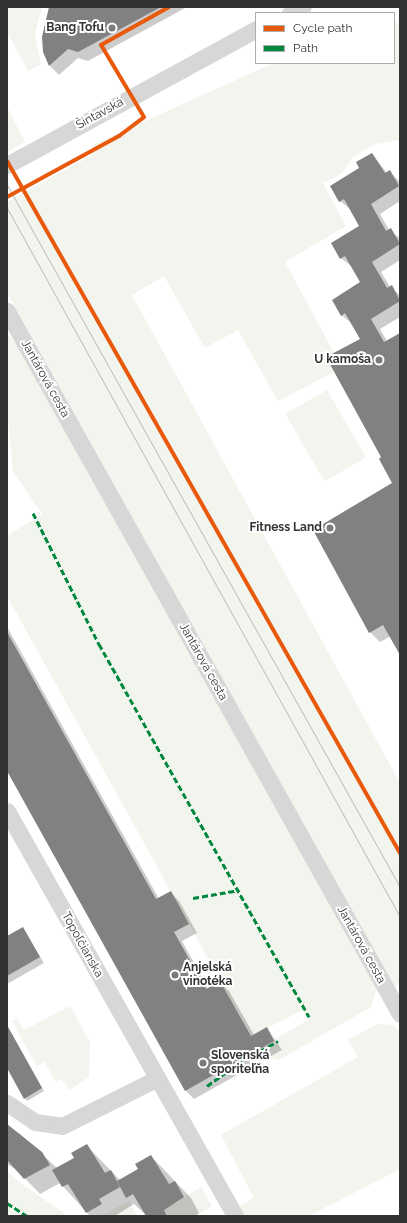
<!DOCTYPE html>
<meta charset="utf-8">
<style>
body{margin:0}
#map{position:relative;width:407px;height:1223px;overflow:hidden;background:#fff;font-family:Raleway,sans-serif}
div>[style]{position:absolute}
.green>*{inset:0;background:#f1f5ed;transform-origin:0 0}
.shadow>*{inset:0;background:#0003}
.building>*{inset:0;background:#818181}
.minor>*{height:17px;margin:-8.5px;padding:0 8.5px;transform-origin:8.5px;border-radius:8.5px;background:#d7d7d7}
.tram>*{height:1px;margin:-0.5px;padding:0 0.5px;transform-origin:0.5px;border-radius:0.5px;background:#bebebe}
.quiet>*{height:3px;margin-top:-1.5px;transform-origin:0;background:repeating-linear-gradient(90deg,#00873e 0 6px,transparent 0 9px)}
.cycleway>*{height:4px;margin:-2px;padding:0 2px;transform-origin:2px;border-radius:2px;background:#e8590c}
.dots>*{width:11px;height:11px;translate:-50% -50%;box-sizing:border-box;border:2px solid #fff;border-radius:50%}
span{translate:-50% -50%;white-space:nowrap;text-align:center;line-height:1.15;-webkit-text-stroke:4px #fff;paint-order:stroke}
.poi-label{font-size:12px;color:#333;font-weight:700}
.right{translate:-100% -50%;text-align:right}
.left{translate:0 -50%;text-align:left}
.street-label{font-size:12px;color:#333}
.frame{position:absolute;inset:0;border:8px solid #333;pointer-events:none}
.legend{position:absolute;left:255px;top:12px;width:140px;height:52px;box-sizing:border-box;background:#fff;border:1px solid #adadad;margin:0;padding:5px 7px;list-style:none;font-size:12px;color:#333}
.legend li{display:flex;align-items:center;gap:8px;height:20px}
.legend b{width:20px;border:1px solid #adadad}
</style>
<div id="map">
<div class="green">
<div style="clip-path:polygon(7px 7px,42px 7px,35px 34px,41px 64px,28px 71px,7px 32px)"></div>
<div style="clip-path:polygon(394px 21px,400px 25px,400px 140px,375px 144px,353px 157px,342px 173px,323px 183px,346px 226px,285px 262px,334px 353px,326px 358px,334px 372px,278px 401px,238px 330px,205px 348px,164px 276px,132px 295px,400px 783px,400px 983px,394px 987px,7px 292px,7px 202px,92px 155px,92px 145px,274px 63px,394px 63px)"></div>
<div style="clip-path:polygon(7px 107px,25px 142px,7px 152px)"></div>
<div style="clip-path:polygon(7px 333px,27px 359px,377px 987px,371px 1007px,279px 1060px,266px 1057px,257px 1050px,308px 1020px,303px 1010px,251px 1036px,235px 1006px,220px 1014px,230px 998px,7px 596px,7px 536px,42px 514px,13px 471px,7px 412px)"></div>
<div style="left:327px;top:390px;width:78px;height:48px;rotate:60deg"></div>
<div style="clip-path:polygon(70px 1006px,90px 1042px,89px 1077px,69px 1090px,62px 1079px,56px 1082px,44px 1062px,37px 1066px,12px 1021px,17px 1019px,24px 1030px)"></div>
<div style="clip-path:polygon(377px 1024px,393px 1025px,400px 1031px,400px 1169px,309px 1216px,243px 1216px,238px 1207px,254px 1198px,221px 1135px,358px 1057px,348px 1040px)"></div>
<div style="clip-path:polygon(7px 1171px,23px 1185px,68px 1216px,7px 1216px)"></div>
<div style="clip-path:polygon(201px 1187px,212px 1206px,196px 1216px,168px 1216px,164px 1209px)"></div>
<div style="clip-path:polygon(129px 1201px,137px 1216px,101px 1216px)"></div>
</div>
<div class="shadow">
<div style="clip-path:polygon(52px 7px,187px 7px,88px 61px,78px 58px,59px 75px,50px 66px,43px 46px)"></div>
<div style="clip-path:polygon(372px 154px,387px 173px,390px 172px,400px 182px,400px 201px,380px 214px,389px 230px,400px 238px,400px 260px,381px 272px,390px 287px,400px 295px,400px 317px,380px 329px,387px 341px,400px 340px,400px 653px,391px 636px,380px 642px,370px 632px,314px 531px,394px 483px,383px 458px,361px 340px,353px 324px,341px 315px,361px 283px,352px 267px,341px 258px,360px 226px,351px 210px,340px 201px)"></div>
<div style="clip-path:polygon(7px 627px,159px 899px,170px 892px,179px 901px,197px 933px,182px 941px,208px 989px,220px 982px,229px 991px,254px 1035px,267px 1028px,282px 1050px,194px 1099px,186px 1091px,7px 770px)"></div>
<div style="clip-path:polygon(23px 929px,44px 963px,7px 984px,7px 937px)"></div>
<div style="clip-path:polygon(7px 1026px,44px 1091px,27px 1101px,7px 1066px)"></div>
<div style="clip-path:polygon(7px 1126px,20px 1134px,57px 1168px,75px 1158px,87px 1146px,120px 1180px,139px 1169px,151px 1156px,191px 1198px,199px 1213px,195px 1216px,147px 1216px,134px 1204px,115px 1216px,90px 1216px,60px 1183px,40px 1194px,18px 1171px,7px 1164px)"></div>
</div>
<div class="building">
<div style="clip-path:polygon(49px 7px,161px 7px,78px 52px,68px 49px,49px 66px,43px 52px,42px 37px)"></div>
<div style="clip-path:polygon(372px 153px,385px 173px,390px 170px,399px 186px,371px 204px,386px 231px,391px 228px,400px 244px,372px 262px,387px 288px,392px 285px,400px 301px,371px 319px,384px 342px,400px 333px,400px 655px,383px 625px,369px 633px,313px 530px,392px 483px,379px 459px,381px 457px,326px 357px,360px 339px,345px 313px,341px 316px,332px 300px,360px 282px,345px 256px,340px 259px,331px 243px,359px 226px,344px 199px,339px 202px,330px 186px,359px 168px,356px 162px)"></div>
<div style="clip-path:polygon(7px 632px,156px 899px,171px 891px,189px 924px,174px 932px,206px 989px,220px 981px,251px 1036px,267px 1027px,274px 1041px,185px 1091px,7px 771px)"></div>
<div style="clip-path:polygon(23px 927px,40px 957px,7px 976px,7px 936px)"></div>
<div style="clip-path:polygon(7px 1025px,42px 1088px,24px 1099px,7px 1068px)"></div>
<div style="clip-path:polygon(7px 1124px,42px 1152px,50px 1165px,24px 1179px,7px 1160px)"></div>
<div style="clip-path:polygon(87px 1144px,105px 1173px,111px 1170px,120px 1187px,99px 1199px,102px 1204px,86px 1213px,68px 1184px,62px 1187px,52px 1170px,74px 1158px,71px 1153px)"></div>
<div style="clip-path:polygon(151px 1155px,169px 1184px,175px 1181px,184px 1197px,164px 1210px,167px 1216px,146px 1216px,133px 1194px,126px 1198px,117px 1181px,138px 1169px,135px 1164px)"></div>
</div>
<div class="minor">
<div style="left:290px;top:13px;width:14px;rotate:-25deg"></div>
<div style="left:7px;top:165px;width:284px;rotate:-28.6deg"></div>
<div style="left:7px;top:311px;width:805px;rotate:60.79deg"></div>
<div style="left:7px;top:811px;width:465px;rotate:60.6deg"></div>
<div style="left:7px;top:1103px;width:34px;rotate:34deg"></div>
<div style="left:35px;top:1122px;width:27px;rotate:8deg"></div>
<div style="left:62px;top:1126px;width:105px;rotate:-26.6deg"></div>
</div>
<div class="tram">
<div style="left:7px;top:185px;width:805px;rotate:60.76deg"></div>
<div style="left:7px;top:208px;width:811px;rotate:61deg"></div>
</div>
<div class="quiet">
<div style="left:33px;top:513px;width:147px;rotate:63.3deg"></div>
<div style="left:99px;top:644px;width:428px;rotate:60.6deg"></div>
<div style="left:193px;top:898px;width:47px;rotate:-9.9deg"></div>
<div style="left:207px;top:1086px;width:37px;rotate:-36deg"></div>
<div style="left:237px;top:1064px;width:47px;rotate:-29.3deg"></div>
<div style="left:7px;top:1203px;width:24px;rotate:33deg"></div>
</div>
<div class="cycleway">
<div style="left:7px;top:161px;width:796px;rotate:60.41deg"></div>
<div style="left:7px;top:197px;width:128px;rotate:-28.6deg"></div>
<div style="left:119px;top:136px;width:31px;rotate:-37deg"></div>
<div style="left:144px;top:117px;width:84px;rotate:-120.8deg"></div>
<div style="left:101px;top:45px;width:78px;rotate:-29.2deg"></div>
</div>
<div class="dots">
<div style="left:112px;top:28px;background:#7a7a7a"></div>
<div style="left:379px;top:360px;background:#7a7a7a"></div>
<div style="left:330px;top:528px;background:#7a7a7a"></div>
<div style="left:175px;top:975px;background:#7a7a7a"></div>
<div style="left:203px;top:1063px;background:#7a7a7a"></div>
</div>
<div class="poi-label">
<span class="right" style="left:104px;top:28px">Bang Tofu</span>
<span class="right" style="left:371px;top:360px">U kamoša</span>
<span class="right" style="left:322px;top:528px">Fitness Land</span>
<span class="left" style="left:183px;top:975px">Anjelská<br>vinotéka</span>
<span class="left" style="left:211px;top:1063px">Slovenská<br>sporiteľňa</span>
</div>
<div class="street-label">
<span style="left:100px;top:114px;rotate:-29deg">Šintavská</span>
<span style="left:45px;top:379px;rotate:61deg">Jantárová cesta</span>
<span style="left:203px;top:662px;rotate:61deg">Jantárová cesta</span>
<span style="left:82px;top:945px;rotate:61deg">Topoľčianska</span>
<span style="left:361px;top:945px;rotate:61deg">Jantárová cesta</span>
</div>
<div class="frame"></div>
<ul class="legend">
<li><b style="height:5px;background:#e8590c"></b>Cycle path</li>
<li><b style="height:5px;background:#00873e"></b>Path</li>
</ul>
</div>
